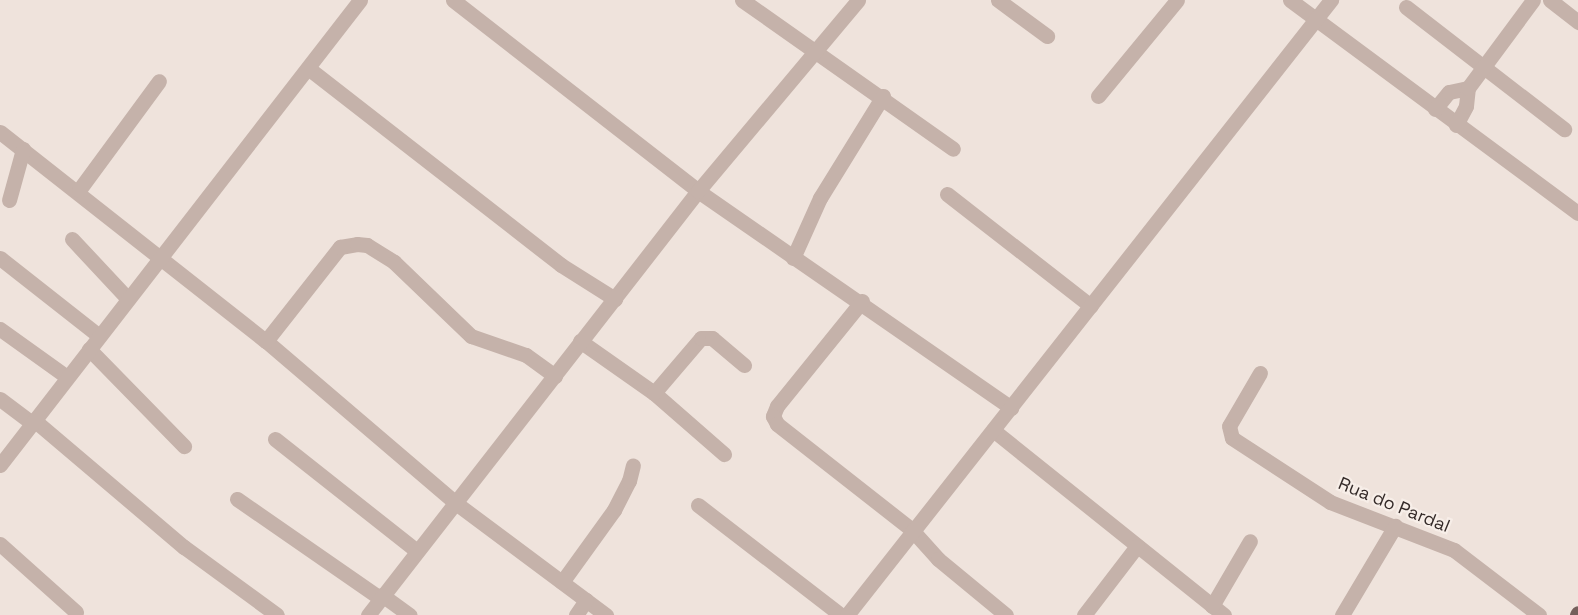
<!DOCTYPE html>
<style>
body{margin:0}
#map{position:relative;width:1578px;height:615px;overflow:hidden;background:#efe3dc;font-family:"Space Grotesk",sans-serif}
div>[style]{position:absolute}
.minor>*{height:15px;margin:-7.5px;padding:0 7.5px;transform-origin:7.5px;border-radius:7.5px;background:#c5b2aa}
.major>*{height:15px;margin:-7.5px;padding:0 7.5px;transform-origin:7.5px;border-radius:7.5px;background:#745f5b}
span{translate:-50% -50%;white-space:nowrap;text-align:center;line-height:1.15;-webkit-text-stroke:4.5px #f7eee8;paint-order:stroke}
.street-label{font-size:18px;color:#342a28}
</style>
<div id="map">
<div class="minor">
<div style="left:453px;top:0;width:311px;rotate:37.9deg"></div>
<div style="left:698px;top:191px;width:381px;rotate:34.7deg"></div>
<div style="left:742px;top:0;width:258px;rotate:35.2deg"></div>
<div style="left:998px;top:0;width:61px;rotate:36.3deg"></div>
<div style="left:1290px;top:0;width:358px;rotate:36.5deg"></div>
<div style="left:1550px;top:0;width:36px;rotate:38deg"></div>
<div style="left:1406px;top:7px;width:200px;rotate:37.7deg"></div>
<div style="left:308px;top:68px;width:321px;rotate:37.9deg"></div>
<div style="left:561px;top:265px;width:64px;rotate:32.2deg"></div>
<div style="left:1098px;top:96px;width:124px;rotate:-50.5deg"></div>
<div style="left:1435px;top:109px;width:22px;rotate:-51deg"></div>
<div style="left:1449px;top:92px;width:19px;rotate:-12deg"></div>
<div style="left:1456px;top:125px;width:21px;rotate:-62deg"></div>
<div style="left:1466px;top:106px;width:18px;rotate:-84deg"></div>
<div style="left:1468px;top:88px;width:109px;rotate:-53.5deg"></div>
<div style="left:0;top:132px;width:338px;rotate:38.2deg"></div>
<div style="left:266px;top:341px;width:251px;rotate:40.5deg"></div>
<div style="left:457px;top:504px;width:186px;rotate:36.7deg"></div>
<div style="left:79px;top:190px;width:135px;rotate:-53.7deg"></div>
<div style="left:947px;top:194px;width:182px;rotate:37.9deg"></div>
<div style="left:9px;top:200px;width:53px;rotate:-74.6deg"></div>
<div style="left:72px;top:239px;width:82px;rotate:47deg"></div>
<div style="left:0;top:258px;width:126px;rotate:38.2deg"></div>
<div style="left:793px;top:258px;width:66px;rotate:-65.8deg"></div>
<div style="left:820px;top:198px;width:120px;rotate:-58.3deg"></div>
<div style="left:862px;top:301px;width:135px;rotate:129deg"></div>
<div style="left:777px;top:406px;width:11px;rotate:112deg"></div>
<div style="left:773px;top:416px;width:9px;rotate:63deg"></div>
<div style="left:777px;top:424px;width:172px;rotate:38.1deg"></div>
<div style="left:912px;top:530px;width:39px;rotate:48deg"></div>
<div style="left:938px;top:559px;width:88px;rotate:39.5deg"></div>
<div style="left:0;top:329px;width:82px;rotate:35.6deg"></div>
<div style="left:266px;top:341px;width:120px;rotate:-51.8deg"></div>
<div style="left:340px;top:247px;width:17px;rotate:-10deg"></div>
<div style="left:357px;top:244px;width:10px;rotate:6deg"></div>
<div style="left:367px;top:245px;width:32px;rotate:32deg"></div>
<div style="left:394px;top:262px;width:107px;rotate:43.9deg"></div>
<div style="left:471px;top:336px;width:58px;rotate:19.1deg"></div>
<div style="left:526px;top:355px;width:36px;rotate:36deg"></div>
<div style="left:580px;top:341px;width:90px;rotate:35.1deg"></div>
<div style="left:654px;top:393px;width:93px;rotate:41.1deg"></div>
<div style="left:89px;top:349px;width:136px;rotate:45.6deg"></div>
<div style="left:1260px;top:373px;width:61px;rotate:120.3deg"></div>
<div style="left:1229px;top:426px;width:12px;rotate:76deg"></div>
<div style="left:1232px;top:438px;width:117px;rotate:33.1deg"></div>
<div style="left:1330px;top:502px;width:133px;rotate:21.2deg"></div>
<div style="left:1454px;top:550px;width:107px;rotate:37.4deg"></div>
<div style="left:654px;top:393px;width:72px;rotate:-49.5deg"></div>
<div style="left:701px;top:338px;width:11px"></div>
<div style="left:712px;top:338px;width:42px;rotate:40.2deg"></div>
<div style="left:0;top:399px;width:40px;rotate:37deg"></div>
<div style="left:34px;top:420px;width:197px;rotate:40.3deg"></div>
<div style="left:184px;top:547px;width:115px;rotate:36.2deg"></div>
<div style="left:993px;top:430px;width:296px;rotate:38.7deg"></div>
<div style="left:275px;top:439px;width:181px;rotate:38.3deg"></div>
<div style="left:0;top:465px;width:588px;rotate:-52.25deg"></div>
<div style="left:237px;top:499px;width:174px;rotate:34.7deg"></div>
<div style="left:698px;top:505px;width:180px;rotate:37.6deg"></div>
<div style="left:0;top:544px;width:102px;rotate:41.8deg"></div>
<div style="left:562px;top:582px;width:89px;rotate:-54.2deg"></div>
<div style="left:614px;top:510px;width:33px;rotate:-63deg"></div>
<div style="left:629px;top:481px;width:16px;rotate:-76deg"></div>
<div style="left:382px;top:595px;width:34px;rotate:36deg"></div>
<div style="left:1212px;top:606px;width:75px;rotate:-59.7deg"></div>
<div style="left:368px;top:615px;width:537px;rotate:-52.11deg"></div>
<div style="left:698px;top:191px;width:249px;rotate:-50deg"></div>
<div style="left:576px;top:615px;width:18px;rotate:-56deg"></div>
<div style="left:847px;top:615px;width:783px;rotate:-51.8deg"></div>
<div style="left:1084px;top:615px;width:87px;rotate:-52.5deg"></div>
<div style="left:1342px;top:615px;width:104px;rotate:-59.2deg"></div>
</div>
<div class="major">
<div style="left:1577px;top:615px;width:2px;rotate:-63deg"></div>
</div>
<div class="street-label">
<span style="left:1394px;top:505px;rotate:22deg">Rua do Pardal</span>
</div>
</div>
